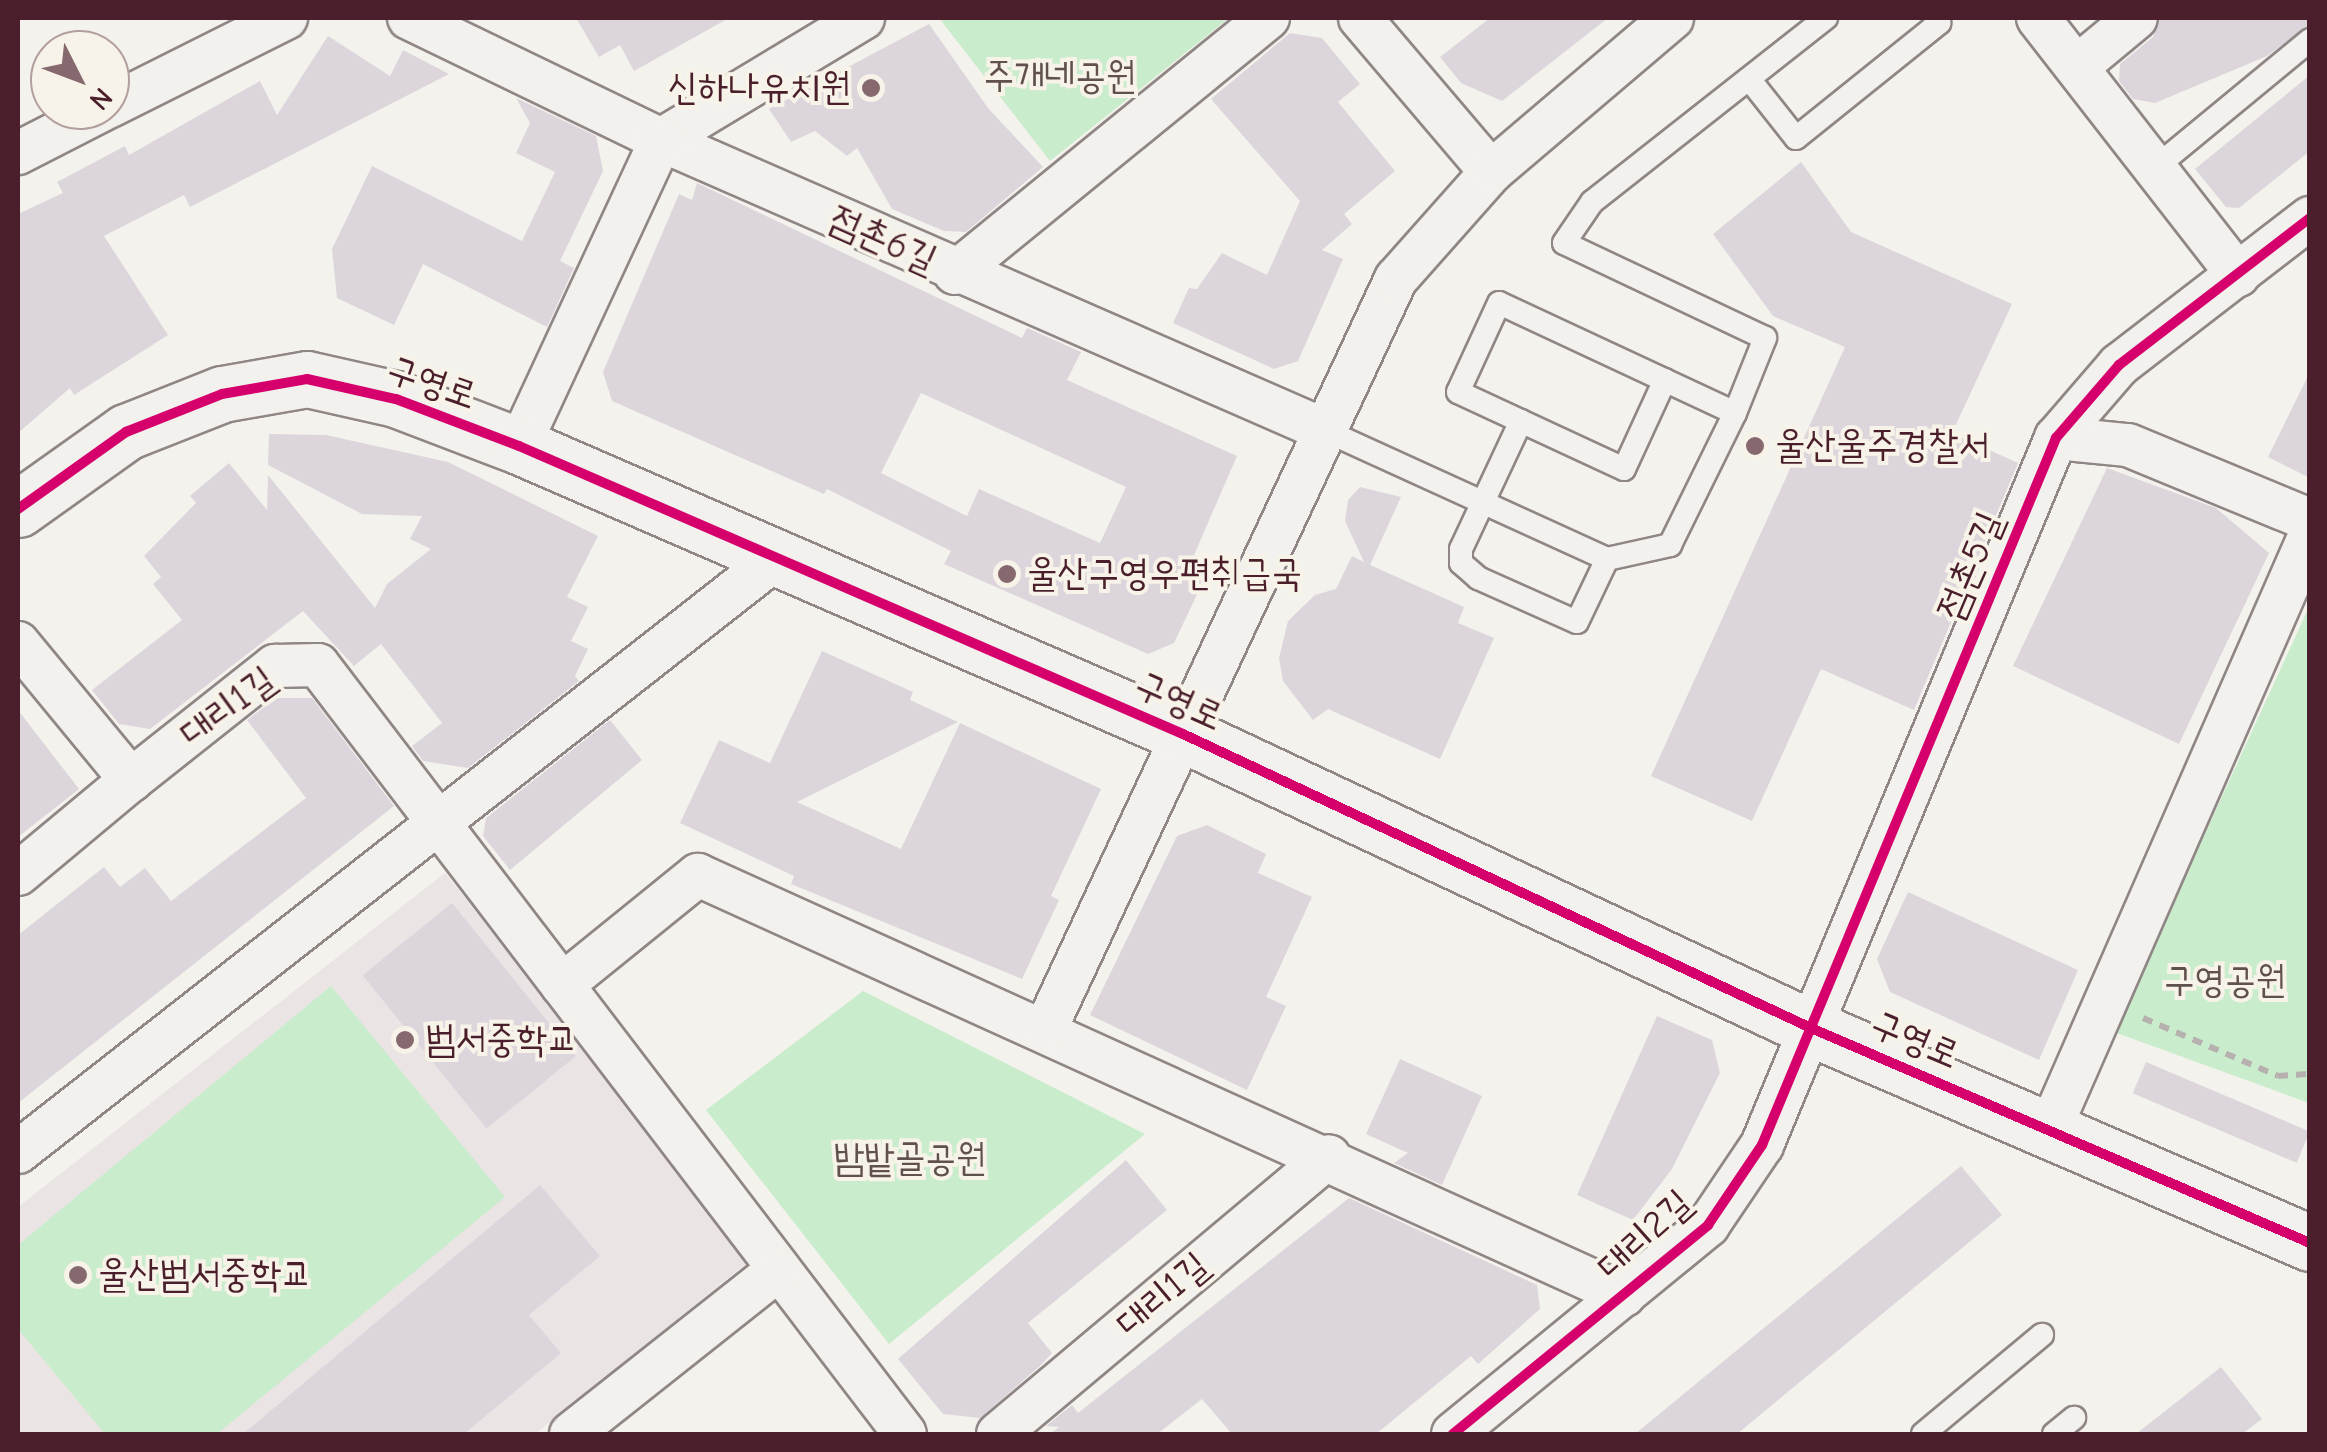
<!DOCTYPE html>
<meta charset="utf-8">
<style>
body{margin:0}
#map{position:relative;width:2327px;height:1452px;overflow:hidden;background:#f4f2ec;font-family:"Comic Neue","Poor Story",sans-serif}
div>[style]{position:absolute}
.built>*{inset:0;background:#ebe4e4}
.green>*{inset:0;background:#c9eccc}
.building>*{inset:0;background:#dcd6dc;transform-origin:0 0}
.path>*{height:6px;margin-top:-3px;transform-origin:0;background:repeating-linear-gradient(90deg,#b6b0ae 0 10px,transparent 0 18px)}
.roads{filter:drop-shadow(2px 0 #8f8685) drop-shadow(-2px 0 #8f8685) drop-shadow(0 2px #8f8685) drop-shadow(0 -2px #8f8685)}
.lane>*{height:22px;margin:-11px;padding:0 11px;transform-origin:11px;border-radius:11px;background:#f2f1ed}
.street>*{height:42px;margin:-21px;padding:0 21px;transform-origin:21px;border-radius:21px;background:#f2f1ed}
.secondary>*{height:55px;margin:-27.5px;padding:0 27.5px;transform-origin:27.5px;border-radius:27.5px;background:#f2f1ed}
.cycleway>*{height:10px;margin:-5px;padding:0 5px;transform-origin:5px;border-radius:5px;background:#d6006c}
.dots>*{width:28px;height:28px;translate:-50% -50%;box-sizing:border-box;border:5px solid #f7f3e8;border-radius:50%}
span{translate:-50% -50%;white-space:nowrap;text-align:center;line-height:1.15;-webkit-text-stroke:8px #f7f3e8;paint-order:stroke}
.park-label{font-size:38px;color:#61514d}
.poi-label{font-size:38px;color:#4a1f2b}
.right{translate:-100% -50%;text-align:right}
.left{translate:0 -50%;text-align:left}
.street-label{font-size:38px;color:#4a1f2b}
.frame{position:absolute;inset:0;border:20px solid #4a1f2b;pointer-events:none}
.north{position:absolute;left:30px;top:30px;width:100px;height:100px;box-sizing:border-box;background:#f7f3e8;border:2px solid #b29e9c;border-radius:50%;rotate:132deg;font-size:28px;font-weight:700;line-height:40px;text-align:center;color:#4a1f2b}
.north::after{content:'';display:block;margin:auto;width:35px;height:45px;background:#86696f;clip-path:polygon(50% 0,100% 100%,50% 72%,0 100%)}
</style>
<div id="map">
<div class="built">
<div style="clip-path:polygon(445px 873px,753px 1258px,535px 1434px,18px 1434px,18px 1207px)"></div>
</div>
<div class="green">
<div style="clip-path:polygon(939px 18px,1229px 18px,1050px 161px)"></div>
<div style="clip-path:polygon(2309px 607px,2309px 1103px,2114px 1032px)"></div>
<div style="clip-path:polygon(331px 986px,505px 1197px,217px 1434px,105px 1434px,18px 1329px,18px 1245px)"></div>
<div style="clip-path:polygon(863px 991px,1145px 1134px,889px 1344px,706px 1110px)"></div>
</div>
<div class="building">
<div style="clip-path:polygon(576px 18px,729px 18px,634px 71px,620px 45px,599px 57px)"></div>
<div style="clip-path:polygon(1490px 18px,1608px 18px,1502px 101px,1461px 83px,1440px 57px)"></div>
<div style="clip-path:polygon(2160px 18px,2310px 18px,2310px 25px,2267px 56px,2155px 103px,2133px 99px,2119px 81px,2120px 64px,2153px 37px)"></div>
<div style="clip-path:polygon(929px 24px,988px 108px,1043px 167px,966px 232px,944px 231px,892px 209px,857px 148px,847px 156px,815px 131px,791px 142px,769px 109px)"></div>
<div style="clip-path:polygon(1290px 33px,1322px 38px,1360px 84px,1338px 102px,1395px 171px,1344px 214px,1352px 224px,1322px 250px,1343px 259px,1298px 361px,1274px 369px,1173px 323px,1189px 288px,1197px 289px,1222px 253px,1267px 275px,1300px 201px,1211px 99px)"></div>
<div style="clip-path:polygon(328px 36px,390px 76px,403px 50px,449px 74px,190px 207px,184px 195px,104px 236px,168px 335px,74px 395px,70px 388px,18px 433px,18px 214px,63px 193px,57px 182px,125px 146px,129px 155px,260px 81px,277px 115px)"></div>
<div style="clip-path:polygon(2310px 75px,2310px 151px,2239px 208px,2226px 207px,2195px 169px)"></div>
<div style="clip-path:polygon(516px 98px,596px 136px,603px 171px,560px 261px,574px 268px,547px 327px,423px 264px,394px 325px,337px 298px,332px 249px,372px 166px,522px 241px,555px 172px,516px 153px,530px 123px)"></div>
<div style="clip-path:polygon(1801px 162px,1851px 232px,2012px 304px,1952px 433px,2018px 463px,1914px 710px,1821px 669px,1752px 821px,1651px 776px,1845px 347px,1773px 316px,1713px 234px)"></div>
<div style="clip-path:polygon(evenodd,697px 183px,1022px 338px,1027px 328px,1081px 352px,1067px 380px,1237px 456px,1194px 555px,1212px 563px,1174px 643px,1148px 654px,944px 564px,951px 551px,827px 489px,824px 494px,612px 401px,603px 372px,679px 194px,692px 200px,697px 183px,921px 393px,1126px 487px,1100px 543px,979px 489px,967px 516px,881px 473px,921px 393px)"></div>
<div style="clip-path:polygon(2310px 372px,2310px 478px,2268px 457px)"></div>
<div style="clip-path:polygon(269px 434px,326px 435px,448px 462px,598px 536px,567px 597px,588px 607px,571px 641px,588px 649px,575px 676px,579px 681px,468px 768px,423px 761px,412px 746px,442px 723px,381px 644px,354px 666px,303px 611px,150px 729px,119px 724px,92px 690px,182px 620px,153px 584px,161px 577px,144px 556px,196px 503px,190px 496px,229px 463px,267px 510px,268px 475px,375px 608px,387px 584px,431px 549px,410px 539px,422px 516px,362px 514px,268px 465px)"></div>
<div style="clip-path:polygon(2107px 468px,2216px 508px,2269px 553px,2179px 744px,2013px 666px)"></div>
<div style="clip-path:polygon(1360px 487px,1401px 497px,1370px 565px,1464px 607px,1458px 623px,1494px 638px,1440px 759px,1328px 709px,1313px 720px,1283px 681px,1279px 658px,1288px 621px,1315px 595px,1336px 589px,1352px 556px,1364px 562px,1345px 521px,1348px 500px)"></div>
<div style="clip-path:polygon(822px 651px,913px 692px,910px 700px,958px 722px,797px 802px,901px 849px,960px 723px,1101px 789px,1051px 896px,1059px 900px,1022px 979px,791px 884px,794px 876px,680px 823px,719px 740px,770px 763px)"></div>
<div style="clip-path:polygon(276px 698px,312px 698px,394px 806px,18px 1103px,18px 935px,104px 867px,120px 887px,145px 868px,171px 901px,306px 798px,247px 720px)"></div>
<div style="clip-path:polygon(18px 710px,79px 789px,18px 837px)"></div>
<div style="clip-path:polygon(610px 720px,642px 760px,510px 870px,483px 836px,486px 818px)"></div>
<div style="clip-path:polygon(1207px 825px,1266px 854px,1258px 873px,1312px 897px,1266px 997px,1286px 1006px,1247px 1090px,1090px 1015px,1177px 836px)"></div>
<div style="clip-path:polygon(1908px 892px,2078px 970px,2039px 1060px,1890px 992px,1877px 959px)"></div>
<div style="left:452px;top:903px;width:197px;height:115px;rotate:51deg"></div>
<div style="clip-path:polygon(1657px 1016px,1712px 1040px,1720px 1073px,1672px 1169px,1633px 1220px,1577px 1195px)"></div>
<div style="clip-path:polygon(1400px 1059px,1482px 1096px,1442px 1185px,1394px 1163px,1408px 1153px,1366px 1134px)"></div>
<div style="left:2146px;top:1062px;width:178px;height:34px;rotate:23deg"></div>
<div style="clip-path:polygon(1126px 1160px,1167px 1210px,1028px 1323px,1052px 1353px,1040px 1366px,980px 1418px,943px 1414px,898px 1359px)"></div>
<div style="clip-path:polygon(1961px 1166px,2002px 1215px,1737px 1434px,1635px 1434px)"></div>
<div style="clip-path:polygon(540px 1185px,600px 1256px,529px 1315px,561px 1353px,464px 1434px,243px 1434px)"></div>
<div style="clip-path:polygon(1349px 1198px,1537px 1285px,1540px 1309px,1478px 1364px,1471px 1356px,1376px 1434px,1232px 1434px,1202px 1399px,1157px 1434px,1050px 1434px,1059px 1427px,1046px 1426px,1072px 1405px,1078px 1413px)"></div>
<div style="clip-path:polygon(2221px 1367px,2262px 1419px,2242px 1434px,2136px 1434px)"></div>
</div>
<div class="path">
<div style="left:2143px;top:1018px;width:147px;rotate:23.2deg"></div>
<div style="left:2278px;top:1076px;width:32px;rotate:-4deg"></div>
</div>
<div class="roads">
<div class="lane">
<div style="left:1750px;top:80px;width:74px;rotate:51.6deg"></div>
<div style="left:1796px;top:138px;width:184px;rotate:-38.8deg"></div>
<div style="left:1939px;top:23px;width:6px;rotate:-129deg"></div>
<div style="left:2156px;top:167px;width:200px;rotate:-39.5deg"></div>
<div style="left:1735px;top:413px;width:81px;rotate:-68.2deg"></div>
<div style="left:1765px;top:338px;width:222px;rotate:-154.7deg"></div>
<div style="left:1564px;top:243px;width:50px;rotate:-55.7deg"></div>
<div style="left:1592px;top:202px;width:298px;rotate:-38.2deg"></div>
<div style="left:1521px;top:421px;width:141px;rotate:115.1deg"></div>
<div style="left:1461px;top:549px;width:14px;rotate:90deg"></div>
<div style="left:1461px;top:563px;width:23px;rotate:41deg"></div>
<div style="left:1478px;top:578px;width:108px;rotate:24deg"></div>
<div style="left:1577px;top:622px;width:70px;rotate:-64.5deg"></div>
<div style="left:1324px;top:430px;width:311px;rotate:24.5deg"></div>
<div style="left:1607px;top:559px;width:65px;rotate:-12.5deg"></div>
<div style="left:1670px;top:545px;width:147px;rotate:-63.8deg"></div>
<div style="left:1735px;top:413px;width:260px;rotate:-155deg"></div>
<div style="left:1499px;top:303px;width:98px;rotate:114.7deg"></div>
<div style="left:1458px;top:392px;width:183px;rotate:24.9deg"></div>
<div style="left:1624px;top:469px;width:98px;rotate:-65.3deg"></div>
<div style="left:1923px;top:1434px;width:155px;rotate:-39.8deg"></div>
<div style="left:2054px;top:1434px;width:26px;rotate:-39deg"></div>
</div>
<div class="street">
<div style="left:409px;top:18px;width:280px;rotate:25.8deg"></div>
<div style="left:661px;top:140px;width:724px;rotate:23.62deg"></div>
<div style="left:1360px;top:18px;width:202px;rotate:49.6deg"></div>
<div style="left:2038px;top:18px;width:326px;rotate:52.1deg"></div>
<div style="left:2078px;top:66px;width:75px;rotate:-39.6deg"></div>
<div style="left:110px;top:106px;width:197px;rotate:-26.6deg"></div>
<div style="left:661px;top:140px;width:236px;rotate:-31.1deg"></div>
<div style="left:18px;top:153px;width:94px;rotate:-27.1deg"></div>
<div style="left:955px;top:273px;width:404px;rotate:-39.2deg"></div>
<div style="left:2056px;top:438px;width:72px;rotate:5.6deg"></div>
<div style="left:2128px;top:445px;width:197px;rotate:22.4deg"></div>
<div style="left:519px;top:446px;width:337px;rotate:-65.1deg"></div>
<div style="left:18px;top:643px;width:178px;rotate:50.5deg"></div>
<div style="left:131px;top:780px;width:184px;rotate:-38.4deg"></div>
<div style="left:275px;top:666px;width:43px;rotate:-1.3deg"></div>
<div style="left:318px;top:665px;width:967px;rotate:52.64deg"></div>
<div style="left:18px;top:874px;width:147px;rotate:-39.8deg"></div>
<div style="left:562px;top:985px;width:175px;rotate:-39deg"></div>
<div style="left:698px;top:875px;width:1017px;rotate:24.4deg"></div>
<div style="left:1045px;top:1030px;width:829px;rotate:-64.95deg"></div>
<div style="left:1396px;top:279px;width:143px;rotate:-48.4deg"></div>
<div style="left:1491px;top:172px;width:238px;rotate:-40.4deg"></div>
<div style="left:2049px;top:1131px;width:651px;rotate:-66.35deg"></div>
<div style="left:18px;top:1152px;width:960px;rotate:-38.06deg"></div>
<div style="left:571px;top:1434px;width:265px;rotate:-38.4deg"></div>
<div style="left:998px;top:1434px;width:432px;rotate:-40deg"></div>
<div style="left:1453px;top:1434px;width:330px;rotate:-39.3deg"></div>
<div style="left:1708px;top:1225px;width:97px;rotate:-56deg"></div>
<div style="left:1762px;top:1145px;width:766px;rotate:-67.42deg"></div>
<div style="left:2056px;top:438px;width:96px;rotate:-49.2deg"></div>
<div style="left:2119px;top:365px;width:241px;rotate:-37.6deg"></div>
</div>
<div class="secondary">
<div style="left:18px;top:509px;width:133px;rotate:-35.5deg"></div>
<div style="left:126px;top:432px;width:103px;rotate:-21.6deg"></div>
<div style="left:222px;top:394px;width:86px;rotate:-10deg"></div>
<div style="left:307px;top:379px;width:91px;rotate:12.7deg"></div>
<div style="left:396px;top:399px;width:132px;rotate:20.9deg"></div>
<div style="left:519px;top:446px;width:724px;rotate:23.45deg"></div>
<div style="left:1183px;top:734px;width:693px;rotate:25.09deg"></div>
<div style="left:1811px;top:1028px;width:543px;rotate:23.31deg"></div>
</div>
</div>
<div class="cycleway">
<div style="left:18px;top:509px;width:133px;rotate:-35.5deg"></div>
<div style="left:126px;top:432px;width:103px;rotate:-21.6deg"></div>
<div style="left:222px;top:394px;width:86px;rotate:-10deg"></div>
<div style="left:307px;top:379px;width:91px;rotate:12.7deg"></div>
<div style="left:396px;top:399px;width:132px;rotate:20.9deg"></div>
<div style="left:519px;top:446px;width:724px;rotate:23.45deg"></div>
<div style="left:1183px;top:734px;width:693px;rotate:25.09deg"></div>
<div style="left:1811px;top:1028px;width:543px;rotate:23.31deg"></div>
<div style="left:1453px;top:1434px;width:330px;rotate:-39.3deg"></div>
<div style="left:1708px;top:1225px;width:97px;rotate:-56deg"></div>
<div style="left:1762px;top:1145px;width:766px;rotate:-67.42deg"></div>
<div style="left:2056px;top:438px;width:96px;rotate:-49.2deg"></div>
<div style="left:2119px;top:365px;width:241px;rotate:-37.6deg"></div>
</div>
<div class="dots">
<div style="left:871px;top:88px;background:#86696f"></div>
<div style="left:1755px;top:446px;background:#86696f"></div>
<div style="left:1007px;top:574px;background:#86696f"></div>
<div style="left:405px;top:1040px;background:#86696f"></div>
<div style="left:78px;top:1275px;background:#86696f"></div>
</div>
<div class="park-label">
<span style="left:1060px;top:77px">주개네공원</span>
<span style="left:2225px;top:981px">구영공원</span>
<span style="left:910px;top:1159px">밤밭골공원</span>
</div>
<div class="poi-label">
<span class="right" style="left:851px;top:88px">신하나유치원</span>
<span class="left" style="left:1775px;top:446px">울산울주경찰서</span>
<span class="left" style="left:1027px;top:574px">울산구영우편취급국</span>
<span class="left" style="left:425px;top:1040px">범서중학교</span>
<span class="left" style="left:98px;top:1275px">울산범서중학교</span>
</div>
<div class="street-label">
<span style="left:883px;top:240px;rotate:24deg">점촌6길</span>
<span style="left:432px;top:383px;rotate:19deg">구영로</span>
<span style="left:1971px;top:566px;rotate:-67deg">점촌5길</span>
<span style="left:1179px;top:701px;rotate:24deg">구영로</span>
<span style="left:228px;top:707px;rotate:-36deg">대리1길</span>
<span style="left:1915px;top:1040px;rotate:23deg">구영로</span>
<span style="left:1645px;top:1235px;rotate:-42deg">대리2길</span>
<span style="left:1163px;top:1295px;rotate:-40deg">대리1길</span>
</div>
<div class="frame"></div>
<div class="north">N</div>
</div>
